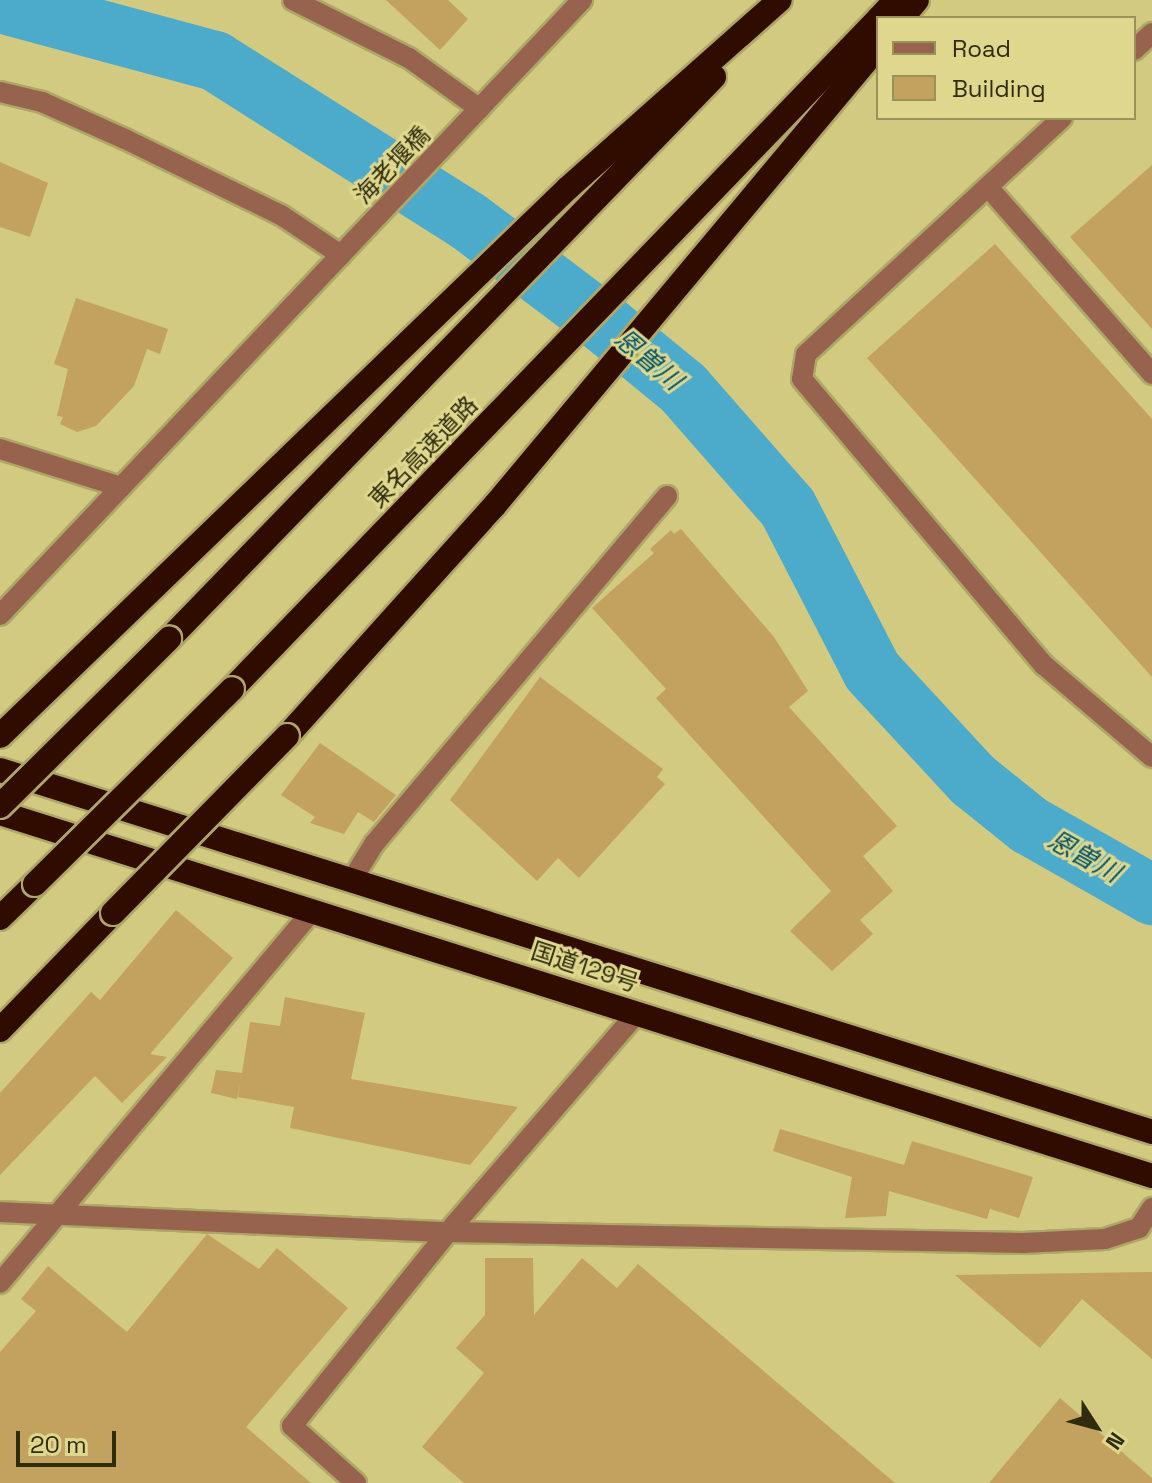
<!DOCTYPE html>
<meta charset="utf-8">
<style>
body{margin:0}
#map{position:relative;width:1152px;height:1483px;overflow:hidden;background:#d2ca80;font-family:"Space Grotesk","Noto Sans JP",sans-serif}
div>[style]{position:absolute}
.river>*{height:60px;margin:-30px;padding:0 30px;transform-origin:30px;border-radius:30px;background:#4caaca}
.building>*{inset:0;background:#c3a15e}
.roads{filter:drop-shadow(2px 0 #aea767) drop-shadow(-2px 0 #aea767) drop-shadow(0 2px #aea767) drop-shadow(0 -2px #aea767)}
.minor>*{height:20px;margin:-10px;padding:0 10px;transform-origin:10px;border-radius:10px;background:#97634e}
.highway>*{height:24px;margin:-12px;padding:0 12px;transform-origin:12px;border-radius:12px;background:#300b00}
.bridges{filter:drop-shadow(2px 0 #aea767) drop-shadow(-2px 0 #aea767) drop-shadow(0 2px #aea767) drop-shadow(0 -2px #aea767)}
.highway-bridge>*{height:24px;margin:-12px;padding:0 12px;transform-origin:12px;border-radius:12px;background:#300b00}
span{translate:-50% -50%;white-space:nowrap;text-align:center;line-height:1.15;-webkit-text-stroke:6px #dfd78d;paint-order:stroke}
.street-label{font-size:24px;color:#302d0e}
.water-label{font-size:26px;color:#00556c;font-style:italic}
.legend{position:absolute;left:876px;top:16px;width:260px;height:104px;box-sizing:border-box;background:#dfd78d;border:2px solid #99935a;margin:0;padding:10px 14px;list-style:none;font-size:24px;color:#302d0e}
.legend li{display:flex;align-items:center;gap:16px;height:40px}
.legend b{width:40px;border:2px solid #99935a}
.north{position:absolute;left:1056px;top:1387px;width:80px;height:80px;-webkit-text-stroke:6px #dfd78d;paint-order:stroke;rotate:126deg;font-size:22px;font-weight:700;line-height:32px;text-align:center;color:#302d0e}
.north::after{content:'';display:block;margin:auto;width:28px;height:36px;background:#302d0e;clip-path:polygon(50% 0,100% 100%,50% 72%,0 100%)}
.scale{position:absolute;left:16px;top:1431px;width:100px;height:36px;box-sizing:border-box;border:4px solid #302d0e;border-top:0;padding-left:10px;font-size:24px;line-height:28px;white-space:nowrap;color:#302d0e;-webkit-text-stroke:6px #dfd78d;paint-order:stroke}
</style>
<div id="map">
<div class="river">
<div style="left:0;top:3px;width:223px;rotate:15.1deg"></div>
<div style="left:215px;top:61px;width:299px;rotate:32.3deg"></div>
<div style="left:468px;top:221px;width:173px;rotate:37deg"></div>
<div style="left:606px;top:325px;width:99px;rotate:39.3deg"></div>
<div style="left:683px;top:388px;width:159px;rotate:48.8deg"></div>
<div style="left:788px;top:508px;width:183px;rotate:62.7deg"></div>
<div style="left:872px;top:671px;width:149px;rotate:47.2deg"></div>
<div style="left:973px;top:780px;width:72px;rotate:38.8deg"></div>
<div style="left:1029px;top:825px;width:142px;rotate:29.6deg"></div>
</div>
<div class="building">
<div style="clip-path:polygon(386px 0,448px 0,468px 19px,440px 50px)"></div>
<div style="clip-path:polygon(0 162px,48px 183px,30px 237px,0 227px)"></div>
<div style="clip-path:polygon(1152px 165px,1152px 329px,1070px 237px)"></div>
<div style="clip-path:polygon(995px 244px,1152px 419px,1152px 677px,867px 358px)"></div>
<div style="clip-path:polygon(76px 298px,168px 329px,160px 354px,147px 349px,134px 386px,96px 426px,77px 432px,60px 424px,63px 417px,57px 416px,68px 369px,54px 364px)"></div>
<div style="clip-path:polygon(681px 529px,774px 637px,808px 691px,789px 707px,897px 826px,863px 856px,893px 891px,860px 920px,873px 934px,832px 971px,790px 931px,831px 891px,656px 698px,666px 689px,592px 608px,654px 553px,650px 549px,671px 530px,674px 534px)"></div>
<div style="clip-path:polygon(540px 677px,663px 769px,657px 777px,665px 784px,579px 878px,558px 858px,537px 881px,450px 800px)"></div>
<div style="clip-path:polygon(320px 743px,396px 795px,374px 822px,358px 812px,344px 834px,310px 823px,315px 817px,281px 795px)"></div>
<div style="clip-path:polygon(176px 910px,233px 958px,150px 1054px,167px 1057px,122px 1103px,95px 1076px,0 1175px,0 1093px,91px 992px,100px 1000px)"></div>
<div style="clip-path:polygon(285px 997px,365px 1013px,351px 1079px,518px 1107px,470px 1165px,290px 1128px,294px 1107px,238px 1097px,241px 1081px,237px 1099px,211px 1093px,216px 1070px,242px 1073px,250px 1022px,280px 1026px)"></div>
<div style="clip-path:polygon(780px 1129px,904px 1165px,912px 1141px,1033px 1177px,1019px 1218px,990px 1209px,987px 1219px,889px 1191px,886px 1216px,845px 1218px,852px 1177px,773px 1151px)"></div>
<div style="clip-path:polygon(207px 1234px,259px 1269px,277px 1248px,348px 1308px,246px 1427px,311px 1483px,0 1483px,0 1352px,36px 1311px,21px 1299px,48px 1266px,127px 1332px)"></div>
<div style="clip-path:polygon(485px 1258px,533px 1258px,534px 1315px,582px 1258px,617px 1288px,638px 1264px,895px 1483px,464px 1483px,422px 1447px,484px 1373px,456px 1348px,485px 1315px)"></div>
<div style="clip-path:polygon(1152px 1272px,1152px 1359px,1082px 1299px,1040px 1348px,955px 1275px)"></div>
<div style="clip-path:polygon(1060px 1398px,1152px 1478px,1152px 1483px,989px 1483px)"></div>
</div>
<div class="roads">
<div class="minor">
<div style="left:293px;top:0;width:130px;rotate:26.6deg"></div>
<div style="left:409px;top:58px;width:87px;rotate:35.7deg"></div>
<div style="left:1134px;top:50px;width:25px;rotate:-43deg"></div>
<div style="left:0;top:92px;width:43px;rotate:13.4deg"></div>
<div style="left:42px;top:102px;width:91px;rotate:24deg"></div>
<div style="left:125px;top:139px;width:174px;rotate:26deg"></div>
<div style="left:281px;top:215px;width:72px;rotate:33.7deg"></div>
<div style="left:1062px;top:118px;width:348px;rotate:137.3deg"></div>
<div style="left:806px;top:354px;width:25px;rotate:99deg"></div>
<div style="left:802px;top:379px;width:375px;rotate:49.8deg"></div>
<div style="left:1044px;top:665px;width:142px;rotate:40.4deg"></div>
<div style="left:988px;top:187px;width:249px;rotate:48.7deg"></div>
<div style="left:0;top:449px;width:127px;rotate:17.4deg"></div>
<div style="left:0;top:615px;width:847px;rotate:-46.58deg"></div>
<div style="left:352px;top:880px;width:42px;rotate:-58.6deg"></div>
<div style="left:374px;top:844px;width:455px;rotate:-49.9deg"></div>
<div style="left:0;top:1212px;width:448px;rotate:2.6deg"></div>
<div style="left:448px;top:1232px;width:575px;rotate:1.1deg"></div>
<div style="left:1023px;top:1243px;width:82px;rotate:-2.8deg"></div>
<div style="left:1105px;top:1239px;width:36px;rotate:-18deg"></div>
<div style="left:1139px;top:1228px;width:24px;rotate:-57deg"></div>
<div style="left:0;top:1283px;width:487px;rotate:-50deg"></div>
<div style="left:356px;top:1483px;width:86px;rotate:-138.3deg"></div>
<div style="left:292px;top:1426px;width:249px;rotate:-51.2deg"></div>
<div style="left:448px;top:1232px;width:289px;rotate:-49.2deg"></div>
</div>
<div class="highway">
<div style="left:879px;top:18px;width:25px;rotate:-47deg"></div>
<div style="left:902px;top:18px;width:23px;rotate:-50deg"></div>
<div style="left:169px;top:639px;width:783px;rotate:-45.88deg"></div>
<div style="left:232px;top:689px;width:931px;rotate:-46.04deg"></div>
<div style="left:0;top:736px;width:789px;rotate:-43.97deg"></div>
<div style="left:568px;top:188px;width:283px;rotate:-41.6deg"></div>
<div style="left:287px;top:736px;width:311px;rotate:-48deg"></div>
<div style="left:495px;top:505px;width:597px;rotate:-50.1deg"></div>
<div style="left:0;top:770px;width:1208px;rotate:17.44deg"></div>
<div style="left:0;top:813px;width:1208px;rotate:17.49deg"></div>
<div style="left:0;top:918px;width:49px;rotate:-44.2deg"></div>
<div style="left:0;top:1030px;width:163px;rotate:-46deg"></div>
</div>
</div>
<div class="bridges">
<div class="highway-bridge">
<div style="left:0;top:806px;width:238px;rotate:-44.7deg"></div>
<div style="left:35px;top:884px;width:277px;rotate:-44.7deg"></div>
<div style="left:113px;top:913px;width:248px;rotate:-45.5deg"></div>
</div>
</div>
<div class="street-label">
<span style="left:392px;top:165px;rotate:-46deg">海老堰橋</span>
<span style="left:423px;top:452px;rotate:-46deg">東名高速道路</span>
<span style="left:585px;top:967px;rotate:18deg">国道129号</span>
</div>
<div class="water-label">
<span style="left:648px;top:360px;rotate:40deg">恩曽川</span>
<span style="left:1084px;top:857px;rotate:29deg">恩曽川</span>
</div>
<ul class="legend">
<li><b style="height:10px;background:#97634e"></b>Road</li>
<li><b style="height:22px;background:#c3a15e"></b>Building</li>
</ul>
<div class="north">N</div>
<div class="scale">20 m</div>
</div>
